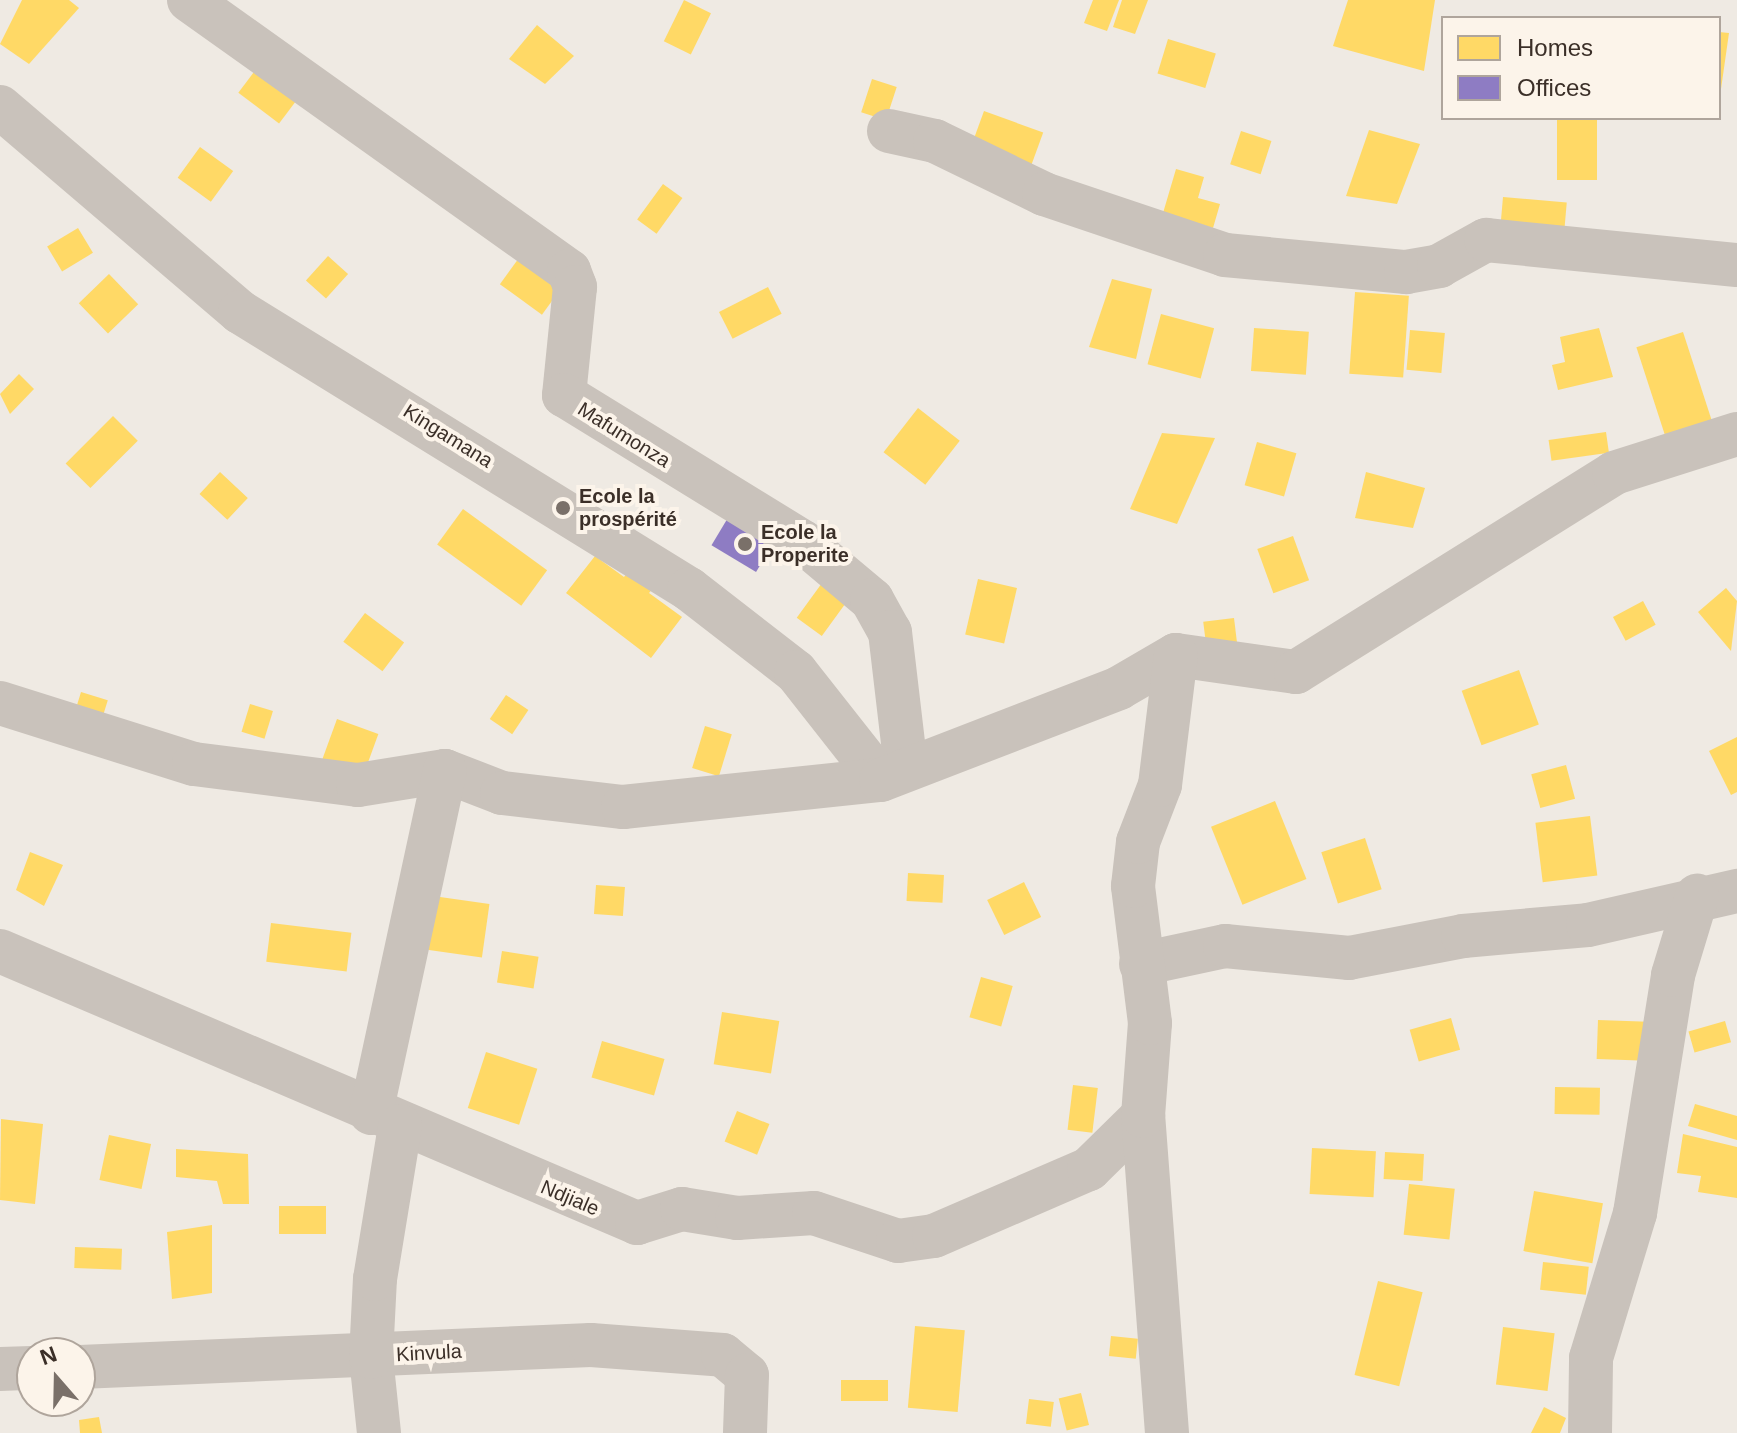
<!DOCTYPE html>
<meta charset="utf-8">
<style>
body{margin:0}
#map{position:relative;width:1737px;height:1433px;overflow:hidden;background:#efeae3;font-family:Helvetica,sans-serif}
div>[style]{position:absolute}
.homes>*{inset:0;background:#ffd966;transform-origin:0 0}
.offices>*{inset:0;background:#8e7cc3;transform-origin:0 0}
.minor>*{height:44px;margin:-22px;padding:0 22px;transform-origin:22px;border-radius:22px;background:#c9c2bb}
.dots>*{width:22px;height:22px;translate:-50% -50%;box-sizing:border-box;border:4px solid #fcf4ea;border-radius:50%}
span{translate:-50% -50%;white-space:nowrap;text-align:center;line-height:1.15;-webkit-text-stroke:8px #fcf4ea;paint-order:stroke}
.street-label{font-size:20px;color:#3b2f28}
.poi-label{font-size:20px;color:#3b2f28;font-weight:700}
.left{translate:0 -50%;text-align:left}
.legend{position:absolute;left:1441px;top:16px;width:280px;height:104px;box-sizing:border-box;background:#fcf4ea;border:2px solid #afa59c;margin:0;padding:10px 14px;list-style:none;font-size:24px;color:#3b2f28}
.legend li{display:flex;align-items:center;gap:16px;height:40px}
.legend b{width:40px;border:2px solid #afa59c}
.north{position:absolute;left:16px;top:1337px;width:80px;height:80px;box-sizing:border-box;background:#fcf4ea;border:2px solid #afa59c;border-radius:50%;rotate:340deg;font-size:22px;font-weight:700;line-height:32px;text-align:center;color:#3b2f28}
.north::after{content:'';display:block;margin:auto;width:28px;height:36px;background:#7a7069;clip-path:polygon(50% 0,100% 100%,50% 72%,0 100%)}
</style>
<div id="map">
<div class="homes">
<div style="clip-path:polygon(22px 0,69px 0,79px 8px,29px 64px,0 44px)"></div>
<div style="left:684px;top:0;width:30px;height:46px;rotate:26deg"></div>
<div style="clip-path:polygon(1093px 0,1119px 0,1107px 31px,1084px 23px)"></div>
<div style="clip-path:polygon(1122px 0,1148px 0,1135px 34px,1113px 27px)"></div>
<div style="clip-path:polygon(1348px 0,1435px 0,1424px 71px,1333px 46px)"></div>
<div style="clip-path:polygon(537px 25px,574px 56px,545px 84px,509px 59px)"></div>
<div style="clip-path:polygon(1719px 32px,1729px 33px,1721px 89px,1719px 89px)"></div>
<div style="left:1168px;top:39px;width:50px;height:36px;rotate:17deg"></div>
<div style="left:257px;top:68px;width:51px;height:31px;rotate:37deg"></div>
<div style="left:872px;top:79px;width:26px;height:35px;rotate:18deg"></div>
<div style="left:984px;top:111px;width:63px;height:45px;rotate:20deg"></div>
<div style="left:1557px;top:118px;width:40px;height:62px"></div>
<div style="clip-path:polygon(1369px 130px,1420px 144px,1397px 204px,1346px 196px)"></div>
<div style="left:1241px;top:131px;width:32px;height:35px;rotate:18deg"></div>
<div style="left:200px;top:147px;width:41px;height:38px;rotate:36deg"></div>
<div style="clip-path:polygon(1176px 169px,1204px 177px,1198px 198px,1220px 204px,1213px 228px,1163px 213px)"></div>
<div style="left:663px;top:184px;width:24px;height:44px;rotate:36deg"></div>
<div style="left:1503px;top:197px;width:64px;height:28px;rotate:5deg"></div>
<div style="left:78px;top:228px;width:29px;height:36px;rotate:59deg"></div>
<div style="left:524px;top:251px;width:52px;height:41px;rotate:36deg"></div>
<div style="left:328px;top:256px;width:27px;height:33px;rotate:42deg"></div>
<div style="left:109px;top:274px;width:42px;height:42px;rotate:46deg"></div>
<div style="clip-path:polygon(1112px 279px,1152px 289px,1136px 359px,1089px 347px)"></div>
<div style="left:768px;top:287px;width:30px;height:55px;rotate:63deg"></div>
<div style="left:1355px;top:292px;width:54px;height:82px;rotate:4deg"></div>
<div style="left:1161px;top:314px;width:55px;height:52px;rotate:15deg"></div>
<div style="left:1254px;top:328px;width:55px;height:43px;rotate:4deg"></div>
<div style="clip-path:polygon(1599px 328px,1613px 377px,1558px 390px,1552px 365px,1565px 362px,1560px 337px)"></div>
<div style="left:1410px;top:330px;width:35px;height:40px;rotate:5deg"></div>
<div style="left:1683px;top:332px;width:102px;height:49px;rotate:72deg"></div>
<div style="clip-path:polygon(19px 374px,34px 389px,10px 414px,0 394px)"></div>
<div style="left:918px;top:408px;width:53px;height:56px;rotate:38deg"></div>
<div style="left:113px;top:416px;width:35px;height:67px;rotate:45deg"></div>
<div style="left:1606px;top:432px;width:21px;height:58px;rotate:82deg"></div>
<div style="clip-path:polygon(1162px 433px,1215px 438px,1177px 524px,1130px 509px)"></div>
<div style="left:1257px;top:442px;width:41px;height:45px;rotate:16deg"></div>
<div style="left:220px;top:472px;width:38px;height:30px;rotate:43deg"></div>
<div style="clip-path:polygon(1366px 472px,1425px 488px,1413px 528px,1355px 518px)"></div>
<div style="left:463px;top:509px;width:104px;height:44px;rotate:36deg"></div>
<div style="left:1293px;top:536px;width:47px;height:38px;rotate:70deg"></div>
<div style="clip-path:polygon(595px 556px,624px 577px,637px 560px,661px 579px,649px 593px,682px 617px,651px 658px,566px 593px)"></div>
<div style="left:978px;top:579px;width:40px;height:57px;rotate:13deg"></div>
<div style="left:822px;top:583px;width:31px;height:43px;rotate:36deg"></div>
<div style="clip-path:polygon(1726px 588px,1737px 601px,1731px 651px,1698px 612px)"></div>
<div style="left:1643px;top:601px;width:27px;height:34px;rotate:62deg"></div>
<div style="left:365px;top:613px;width:49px;height:36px;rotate:37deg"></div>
<div style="left:1234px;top:618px;width:35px;height:31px;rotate:83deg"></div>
<div style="left:1519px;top:670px;width:58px;height:61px;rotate:70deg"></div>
<div style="left:81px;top:692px;width:28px;height:25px;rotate:17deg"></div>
<div style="left:506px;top:695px;width:27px;height:29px;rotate:34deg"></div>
<div style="left:250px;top:704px;width:24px;height:29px;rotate:17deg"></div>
<div style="left:337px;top:719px;width:44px;height:49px;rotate:20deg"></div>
<div style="left:705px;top:726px;width:28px;height:44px;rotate:17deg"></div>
<div style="clip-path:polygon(1737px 737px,1737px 792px,1731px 795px,1709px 751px)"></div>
<div style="left:1566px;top:765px;width:35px;height:36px;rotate:75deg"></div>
<div style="left:1275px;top:801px;width:84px;height:69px;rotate:68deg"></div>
<div style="left:1590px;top:816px;width:60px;height:55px;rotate:83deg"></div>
<div style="left:1365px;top:838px;width:54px;height:46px;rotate:72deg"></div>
<div style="clip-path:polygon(30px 852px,63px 865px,44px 906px,16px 890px)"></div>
<div style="left:908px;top:873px;width:36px;height:28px;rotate:3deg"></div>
<div style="left:1024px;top:882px;width:39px;height:41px;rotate:64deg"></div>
<div style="left:596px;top:885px;width:29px;height:29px;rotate:4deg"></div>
<div style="left:433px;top:896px;width:57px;height:54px;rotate:8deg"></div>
<div style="left:271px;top:923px;width:81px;height:39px;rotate:7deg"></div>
<div style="left:502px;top:951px;width:37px;height:32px;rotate:9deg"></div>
<div style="left:981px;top:977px;width:33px;height:42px;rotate:16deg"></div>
<div style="left:722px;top:1012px;width:58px;height:53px;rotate:9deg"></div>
<div style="left:1451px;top:1018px;width:33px;height:43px;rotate:74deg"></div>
<div style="left:1598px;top:1020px;width:50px;height:39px;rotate:2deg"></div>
<div style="left:1725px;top:1021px;width:22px;height:38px;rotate:74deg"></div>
<div style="left:602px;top:1041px;width:65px;height:38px;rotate:16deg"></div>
<div style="left:486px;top:1052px;width:54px;height:59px;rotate:18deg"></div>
<div style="left:1073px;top:1085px;width:25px;height:45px;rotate:7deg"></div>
<div style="left:1555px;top:1087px;width:45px;height:27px;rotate:1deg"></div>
<div style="clip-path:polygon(1695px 1104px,1737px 1116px,1737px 1140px,1688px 1126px)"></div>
<div style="left:737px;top:1111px;width:35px;height:33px;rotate:22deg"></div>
<div style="clip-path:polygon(1px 1119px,43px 1124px,35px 1204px,0 1200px)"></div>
<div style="clip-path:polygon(1683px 1134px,1737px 1147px,1737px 1198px,1698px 1192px,1701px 1176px,1677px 1173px)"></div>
<div style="left:109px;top:1135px;width:43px;height:46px;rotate:12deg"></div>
<div style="left:1312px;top:1148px;width:64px;height:46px;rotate:3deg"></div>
<div style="clip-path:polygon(176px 1149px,248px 1154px,249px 1204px,223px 1204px,217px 1181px,176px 1177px)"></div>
<div style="left:1385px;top:1152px;width:39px;height:27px;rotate:3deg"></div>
<div style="left:1409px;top:1184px;width:46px;height:51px;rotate:6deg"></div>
<div style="left:1534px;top:1191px;width:70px;height:61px;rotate:10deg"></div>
<div style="left:279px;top:1206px;width:47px;height:28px"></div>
<div style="clip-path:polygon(212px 1225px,212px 1293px,172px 1299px,167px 1232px)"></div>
<div style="left:75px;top:1247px;width:47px;height:21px;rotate:2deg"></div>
<div style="left:1543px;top:1262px;width:46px;height:28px;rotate:6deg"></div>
<div style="left:1378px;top:1281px;width:46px;height:97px;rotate:14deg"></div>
<div style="left:915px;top:1326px;width:50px;height:82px;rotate:5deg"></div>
<div style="left:1503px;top:1327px;width:52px;height:58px;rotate:7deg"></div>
<div style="left:1111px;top:1336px;width:27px;height:20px;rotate:6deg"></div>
<div style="left:841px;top:1380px;width:47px;height:21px"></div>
<div style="left:1081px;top:1393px;width:33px;height:23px;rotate:76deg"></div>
<div style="left:1029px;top:1399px;width:25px;height:25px;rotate:7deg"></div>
<div style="clip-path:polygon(1544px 1407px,1566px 1418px,1560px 1433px,1531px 1433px)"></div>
<div style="clip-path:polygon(99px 1417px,102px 1433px,80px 1433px,79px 1420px)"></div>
</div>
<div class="offices">
<div style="left:729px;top:516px;width:52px;height:34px;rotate:31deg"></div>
</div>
<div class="minor">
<div style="left:189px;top:0;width:467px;rotate:35.5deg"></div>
<div style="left:569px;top:271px;width:17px;rotate:69deg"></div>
<div style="left:575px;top:287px;width:109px;rotate:95.8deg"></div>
<div style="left:564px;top:395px;width:281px;rotate:31.6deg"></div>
<div style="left:803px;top:542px;width:90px;rotate:40deg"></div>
<div style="left:872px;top:600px;width:37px;rotate:61deg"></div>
<div style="left:890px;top:632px;width:138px;rotate:83.3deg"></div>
<div style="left:0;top:107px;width:316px;rotate:40.5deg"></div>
<div style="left:240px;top:312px;width:528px;rotate:31.67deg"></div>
<div style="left:689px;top:589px;width:135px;rotate:37.8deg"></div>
<div style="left:796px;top:672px;width:137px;rotate:51.8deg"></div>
<div style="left:889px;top:131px;width:47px;rotate:12.3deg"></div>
<div style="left:935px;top:141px;width:121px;rotate:25.9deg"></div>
<div style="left:1044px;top:194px;width:191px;rotate:18.6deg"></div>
<div style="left:1225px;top:255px;width:182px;rotate:5.4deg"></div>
<div style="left:1406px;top:272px;width:34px;rotate:-10deg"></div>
<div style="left:1439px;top:266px;width:54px;rotate:-29deg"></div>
<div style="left:1486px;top:240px;width:252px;rotate:5.7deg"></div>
<div style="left:0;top:703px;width:203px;rotate:17.5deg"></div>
<div style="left:194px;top:764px;width:165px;rotate:7.3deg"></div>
<div style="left:358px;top:785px;width:88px;rotate:-9.1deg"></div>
<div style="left:445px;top:771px;width:61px;rotate:21.1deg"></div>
<div style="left:502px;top:793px;width:122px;rotate:6.6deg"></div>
<div style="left:623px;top:807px;width:259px;rotate:-6deg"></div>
<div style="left:881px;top:780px;width:255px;rotate:-21.1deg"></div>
<div style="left:1119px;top:688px;width:66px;rotate:-30.1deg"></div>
<div style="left:1176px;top:655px;width:121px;rotate:8.1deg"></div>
<div style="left:1296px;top:672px;width:375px;rotate:-32deg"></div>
<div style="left:1614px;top:473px;width:129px;rotate:-17.6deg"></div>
<div style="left:0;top:951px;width:693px;rotate:23.12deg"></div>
<div style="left:637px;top:1223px;width:47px;rotate:-17.3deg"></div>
<div style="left:682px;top:1209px;width:56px;rotate:9.3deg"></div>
<div style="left:737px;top:1218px;width:77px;rotate:-3.7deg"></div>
<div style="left:814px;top:1213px;width:89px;rotate:18.4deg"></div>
<div style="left:898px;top:1241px;width:36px;rotate:-8deg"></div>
<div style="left:934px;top:1236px;width:169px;rotate:-23.4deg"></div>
<div style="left:1089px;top:1169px;width:76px;rotate:-44.5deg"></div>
<div style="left:1141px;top:964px;width:86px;rotate:-12.1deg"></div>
<div style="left:1225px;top:946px;width:125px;rotate:5.5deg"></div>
<div style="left:1349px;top:958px;width:116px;rotate:-10.9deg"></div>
<div style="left:1463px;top:936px;width:125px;rotate:-5deg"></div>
<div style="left:1588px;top:925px;width:153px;rotate:-12.9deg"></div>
<div style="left:371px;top:1113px;width:350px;rotate:-77.8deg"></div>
<div style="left:80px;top:1367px;width:511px;rotate:-2.47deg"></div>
<div style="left:591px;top:1345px;width:132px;rotate:4.3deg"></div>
<div style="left:723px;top:1355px;width:31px;rotate:40deg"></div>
<div style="left:747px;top:1375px;width:58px;rotate:92deg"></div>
<div style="left:0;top:1369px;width:32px;rotate:-2deg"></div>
<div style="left:379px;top:1433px;width:76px;rotate:-96deg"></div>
<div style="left:371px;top:1357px;width:78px;rotate:-87.1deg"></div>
<div style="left:375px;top:1279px;width:155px;rotate:-80.7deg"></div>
<div style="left:1167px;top:1433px;width:318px;rotate:-94.3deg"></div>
<div style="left:1143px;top:1116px;width:93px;rotate:-85.7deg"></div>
<div style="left:1150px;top:1023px;width:138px;rotate:-97.1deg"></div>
<div style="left:1133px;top:886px;width:44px;rotate:-83.5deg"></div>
<div style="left:1138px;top:842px;width:61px;rotate:-68.9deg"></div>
<div style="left:1160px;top:785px;width:131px;rotate:-83deg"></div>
<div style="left:1590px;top:1433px;width:75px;rotate:-89.2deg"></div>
<div style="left:1591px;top:1358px;width:152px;rotate:-73.1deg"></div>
<div style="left:1635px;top:1213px;width:241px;rotate:-80.9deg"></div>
<div style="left:1673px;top:975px;width:83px;rotate:-73.1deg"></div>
</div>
<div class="dots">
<div style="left:563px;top:508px;background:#7a7069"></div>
<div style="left:745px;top:544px;background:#7a7069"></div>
</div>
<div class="street-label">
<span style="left:624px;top:435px;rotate:32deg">Mafumonza</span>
<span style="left:448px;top:436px;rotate:32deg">Kingamana</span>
<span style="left:570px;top:1198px;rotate:23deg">Ndjiale</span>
<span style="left:429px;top:1353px;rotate:-3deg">Kinvula</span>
</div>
<div class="poi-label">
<span class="left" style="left:579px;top:508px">Ecole la<br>prospérité</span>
<span class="left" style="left:761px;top:544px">Ecole la<br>Properite</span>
</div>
<ul class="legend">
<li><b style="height:22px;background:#ffd966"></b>Homes</li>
<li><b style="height:22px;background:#8e7cc3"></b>Offices</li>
</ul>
<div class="north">N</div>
</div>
